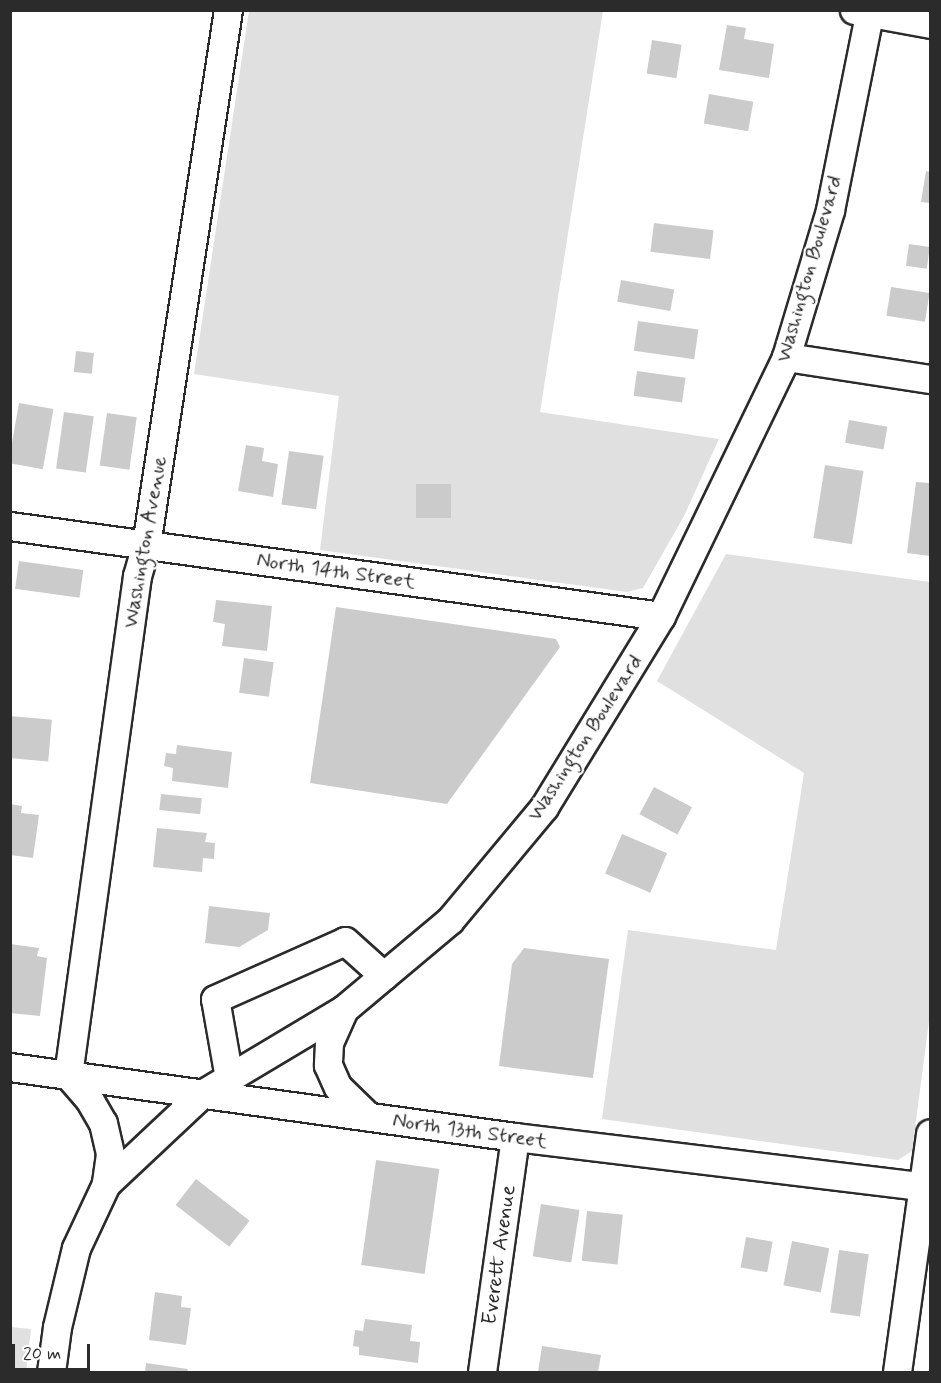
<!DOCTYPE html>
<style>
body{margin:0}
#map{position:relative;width:941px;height:1383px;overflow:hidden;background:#fff;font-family:Mynerve,sans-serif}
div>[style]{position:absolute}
.green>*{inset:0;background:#e0e0e0}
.building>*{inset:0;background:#cbcbcb;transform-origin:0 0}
.roads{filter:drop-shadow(2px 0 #2b2b2b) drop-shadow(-2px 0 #2b2b2b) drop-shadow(0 2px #2b2b2b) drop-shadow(0 -2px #2b2b2b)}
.minor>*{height:27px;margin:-13.5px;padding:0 13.5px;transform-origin:13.5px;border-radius:13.5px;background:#fff}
span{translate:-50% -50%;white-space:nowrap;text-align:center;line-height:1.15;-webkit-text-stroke:4.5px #fff;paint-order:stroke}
.street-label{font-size:21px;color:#2b2b2b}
.frame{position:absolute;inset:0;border:12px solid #2b2b2b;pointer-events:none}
.scale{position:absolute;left:12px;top:1344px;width:78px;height:27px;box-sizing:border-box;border:3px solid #2b2b2b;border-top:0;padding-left:8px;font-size:18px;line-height:21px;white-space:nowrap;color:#2b2b2b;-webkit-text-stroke:4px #fff;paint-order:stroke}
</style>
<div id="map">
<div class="green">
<div style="clip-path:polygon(249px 11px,603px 11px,540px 412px,719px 439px,684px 516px,643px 588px,627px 592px,320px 550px,339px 396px,194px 374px)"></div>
<div style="clip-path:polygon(726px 554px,930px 582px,930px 1014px,912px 1151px,898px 1160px,602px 1119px,628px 930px,776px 950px,804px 773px,657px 681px)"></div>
<div style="clip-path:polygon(11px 1327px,31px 1329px,26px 1372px,11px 1372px)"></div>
</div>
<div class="building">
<div style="clip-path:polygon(727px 25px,746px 28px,744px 39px,774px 44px,769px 78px,719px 70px)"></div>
<div style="left:652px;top:40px;width:30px;height:34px;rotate:9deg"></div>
<div style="left:709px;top:94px;width:45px;height:30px;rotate:10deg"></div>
<div style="clip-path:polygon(926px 171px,930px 172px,930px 203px,921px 202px)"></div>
<div style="left:654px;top:223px;width:60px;height:29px;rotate:7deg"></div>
<div style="left:909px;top:244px;width:21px;height:22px;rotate:8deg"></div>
<div style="left:621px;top:280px;width:54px;height:22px;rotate:10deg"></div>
<div style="left:891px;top:287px;width:39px;height:29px;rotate:9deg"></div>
<div style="left:638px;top:321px;width:61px;height:30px;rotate:8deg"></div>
<div style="left:76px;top:351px;width:18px;height:21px;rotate:6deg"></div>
<div style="left:637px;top:371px;width:49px;height:25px;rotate:8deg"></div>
<div style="left:19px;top:403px;width:35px;height:61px;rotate:10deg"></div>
<div style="left:64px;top:412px;width:30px;height:57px;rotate:8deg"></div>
<div style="left:107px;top:413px;width:30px;height:53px;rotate:8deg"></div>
<div style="left:849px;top:420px;width:39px;height:23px;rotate:10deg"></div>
<div style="clip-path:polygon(246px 445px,264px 448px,262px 461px,278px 464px,273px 497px,238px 491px)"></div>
<div style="left:289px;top:451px;width:35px;height:54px;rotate:8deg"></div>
<div style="left:825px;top:465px;width:39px;height:74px;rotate:9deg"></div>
<div style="clip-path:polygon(916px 482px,930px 483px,930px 556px,907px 553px)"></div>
<div style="left:416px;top:484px;width:35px;height:34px"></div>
<div style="left:19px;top:561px;width:65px;height:28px;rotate:8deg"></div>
<div style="clip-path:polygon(216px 600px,272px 606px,267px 651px,222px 646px,225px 624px,213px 622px)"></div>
<div style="clip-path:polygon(336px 607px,556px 639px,560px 647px,447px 804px,310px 783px)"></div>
<div style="left:244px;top:658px;width:30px;height:35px;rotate:8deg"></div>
<div style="left:10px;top:716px;width:42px;height:42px;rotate:5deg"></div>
<div style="clip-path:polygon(177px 745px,232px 752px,228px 788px,172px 781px,173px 768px,164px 766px,166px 753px,176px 754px)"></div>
<div style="left:654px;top:787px;width:43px;height:31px;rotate:28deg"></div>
<div style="left:161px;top:794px;width:41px;height:16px;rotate:6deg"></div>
<div style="clip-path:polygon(10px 804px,22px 806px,21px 813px,39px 815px,33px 858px,10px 855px)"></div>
<div style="clip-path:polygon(157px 828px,207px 833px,205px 842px,215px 843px,214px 859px,203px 858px,202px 872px,153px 867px)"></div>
<div style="left:622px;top:834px;width:49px;height:43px;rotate:23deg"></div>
<div style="clip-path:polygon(209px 906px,270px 913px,268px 930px,239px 947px,205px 943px)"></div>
<div style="clip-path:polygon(10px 944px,39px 948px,37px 956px,47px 958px,40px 1016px,10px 1013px)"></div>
<div style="clip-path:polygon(524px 948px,609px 959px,593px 1078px,499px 1066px,512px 964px)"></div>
<div style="left:376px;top:1160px;width:64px;height:106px;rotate:8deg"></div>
<div style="left:196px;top:1179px;width:68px;height:33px;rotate:38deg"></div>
<div style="left:541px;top:1204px;width:39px;height:53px;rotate:9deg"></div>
<div style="left:587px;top:1211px;width:36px;height:50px;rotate:6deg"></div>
<div style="left:746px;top:1237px;width:27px;height:31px;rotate:10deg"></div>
<div style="left:792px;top:1241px;width:38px;height:45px;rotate:11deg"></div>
<div style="left:839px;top:1250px;width:30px;height:63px;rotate:8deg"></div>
<div style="clip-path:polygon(155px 1292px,182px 1296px,181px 1307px,191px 1308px,186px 1345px,149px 1340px)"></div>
<div style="clip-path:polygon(365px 1319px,412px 1325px,410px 1341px,420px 1342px,418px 1363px,359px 1355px,359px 1347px,353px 1346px,355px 1330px,363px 1331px)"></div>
<div style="clip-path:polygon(542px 1346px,601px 1355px,598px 1372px,538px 1372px)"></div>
<div style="clip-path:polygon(146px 1363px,188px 1369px,187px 1372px,145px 1372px)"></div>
</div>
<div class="roads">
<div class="minor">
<div style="left:854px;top:10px;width:77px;rotate:10.4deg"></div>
<div style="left:786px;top:357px;width:146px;rotate:8.7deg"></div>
<div style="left:10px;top:526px;width:657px;rotate:7.87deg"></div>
<div style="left:344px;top:1009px;width:37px;rotate:114deg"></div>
<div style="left:329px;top:1043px;width:22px;rotate:93deg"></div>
<div style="left:328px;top:1065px;width:24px;rotate:66deg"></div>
<div style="left:338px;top:1087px;width:43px;rotate:44.1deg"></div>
<div style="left:10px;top:1067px;width:510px;rotate:7.89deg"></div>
<div style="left:515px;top:1137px;width:418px;rotate:6.9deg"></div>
<div style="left:68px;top:1075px;width:504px;rotate:-82.13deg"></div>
<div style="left:137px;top:576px;width:32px;rotate:-74deg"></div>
<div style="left:146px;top:545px;width:541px;rotate:-81.29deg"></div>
<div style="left:68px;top:1075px;width:32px;rotate:49deg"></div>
<div style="left:89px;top:1099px;width:28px;rotate:60deg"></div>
<div style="left:103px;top:1123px;width:32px;rotate:77deg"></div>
<div style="left:110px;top:1154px;width:30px;rotate:98deg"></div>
<div style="left:229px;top:1078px;width:80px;rotate:-100deg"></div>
<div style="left:215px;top:999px;width:142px;rotate:-24deg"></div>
<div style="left:345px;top:941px;width:52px;rotate:41.9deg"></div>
<div style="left:51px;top:1372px;width:45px;rotate:-82.4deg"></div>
<div style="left:57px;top:1327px;width:81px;rotate:-76.5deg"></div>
<div style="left:76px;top:1248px;width:71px;rotate:-64.9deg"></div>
<div style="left:106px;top:1184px;width:132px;rotate:-43.2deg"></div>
<div style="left:202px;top:1094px;width:165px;rotate:-30.9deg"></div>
<div style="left:344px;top:1009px;width:138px;rotate:-40deg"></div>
<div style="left:450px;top:920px;width:147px;rotate:-50.2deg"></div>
<div style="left:544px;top:807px;width:224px;rotate:-58.5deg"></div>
<div style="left:661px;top:616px;width:288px;rotate:-64.2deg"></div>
<div style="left:786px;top:357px;width:153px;rotate:-73.3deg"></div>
<div style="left:830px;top:210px;width:204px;rotate:-78.7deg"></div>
<div style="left:482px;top:1372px;width:237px;rotate:-82deg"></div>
<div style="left:897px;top:1372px;width:241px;rotate:-82.1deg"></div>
</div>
</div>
<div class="street-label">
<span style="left:809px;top:269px;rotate:-74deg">Washington Boulevard</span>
<span style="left:145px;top:542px;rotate:-80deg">Washington Avenue</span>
<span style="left:336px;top:571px;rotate:8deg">North 14th Street</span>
<span style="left:585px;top:738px;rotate:-57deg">Washington Boulevard</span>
<span style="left:470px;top:1131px;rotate:8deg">North 13th Street</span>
<span style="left:499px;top:1255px;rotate:-82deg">Everett Avenue</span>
</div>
<div class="frame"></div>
<div class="scale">20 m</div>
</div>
